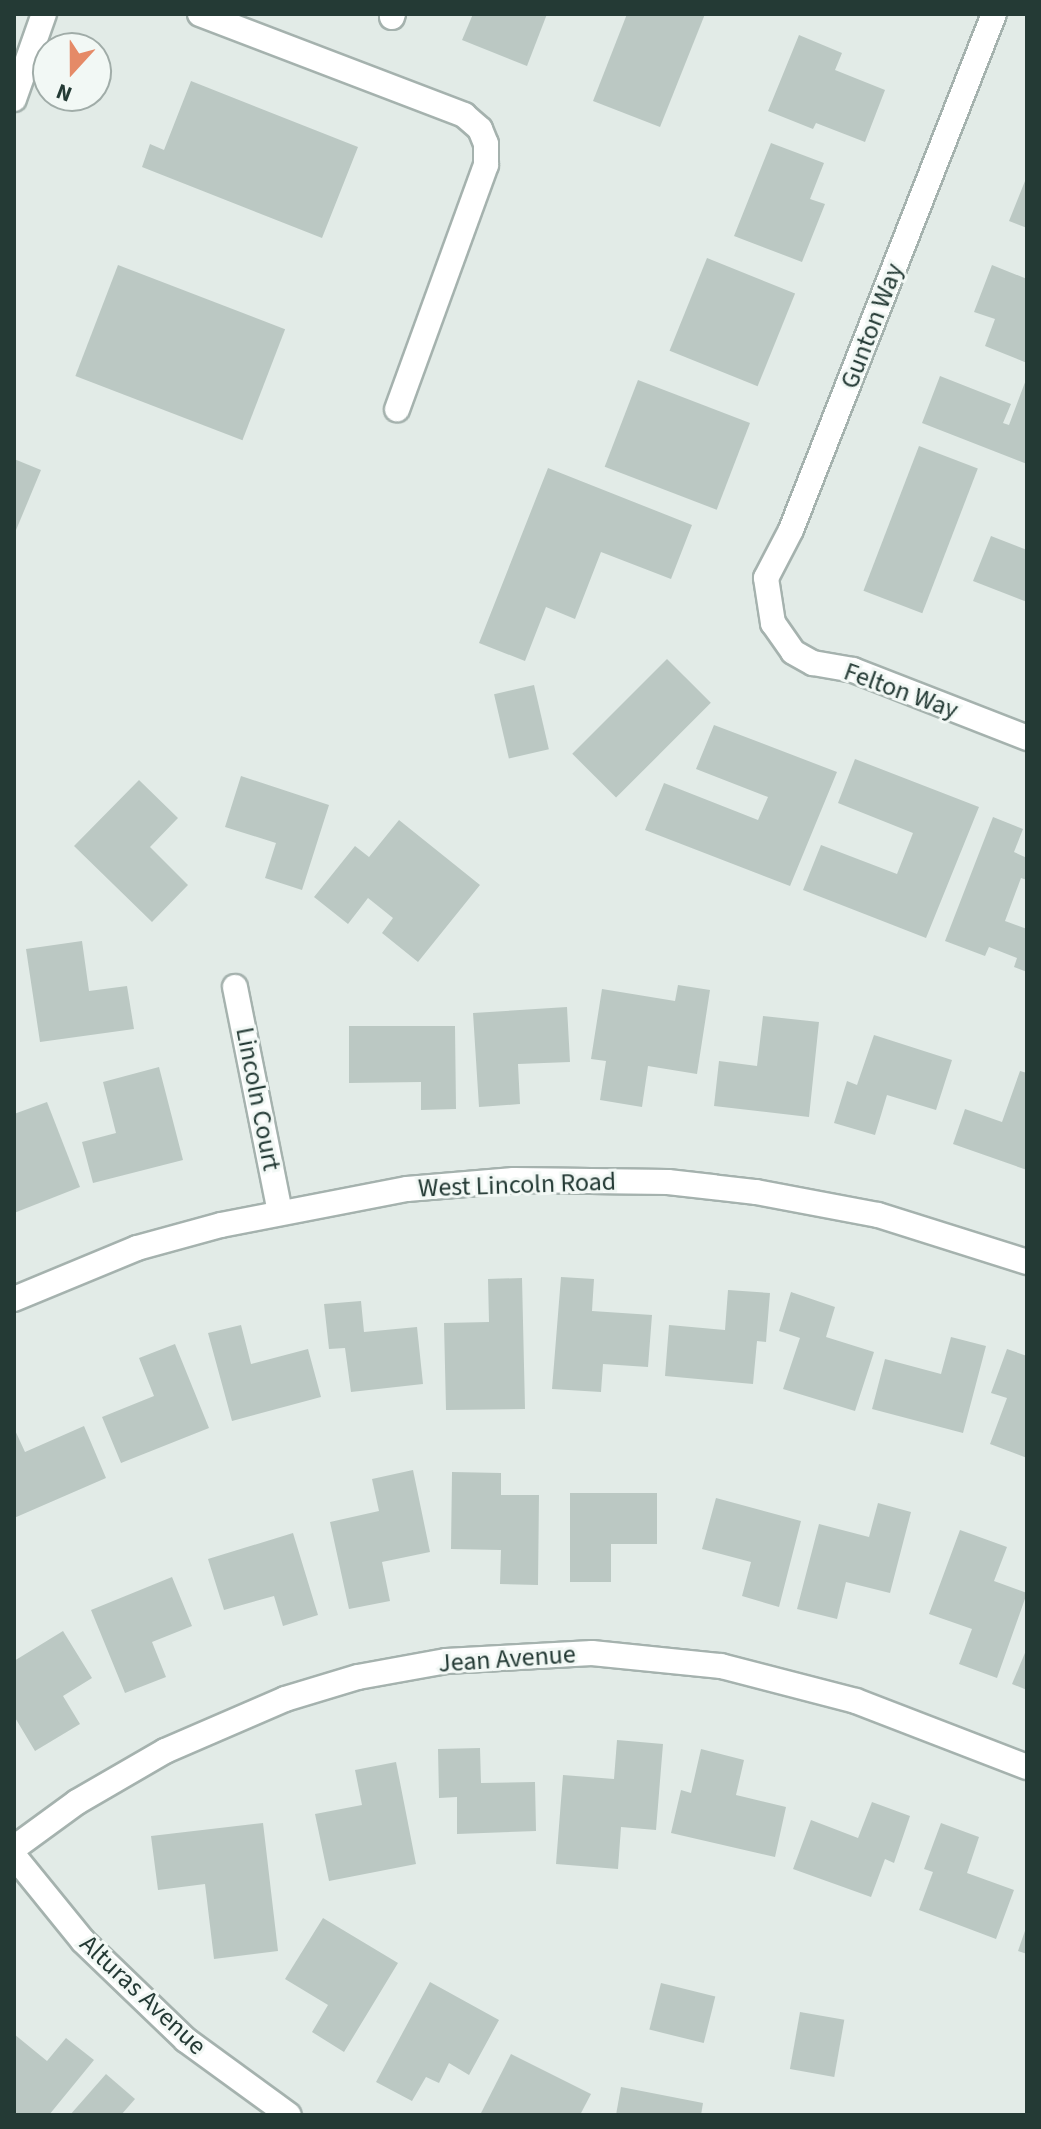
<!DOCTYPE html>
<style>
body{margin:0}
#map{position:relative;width:1041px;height:2129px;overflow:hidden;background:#e2ebe7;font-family:"Source Sans 3",sans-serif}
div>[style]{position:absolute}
.building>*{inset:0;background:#bbc8c3;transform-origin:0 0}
.roads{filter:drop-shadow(2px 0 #a5b2ae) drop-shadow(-2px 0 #a5b2ae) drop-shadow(0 2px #a5b2ae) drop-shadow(0 -2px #a5b2ae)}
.minor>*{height:24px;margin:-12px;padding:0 12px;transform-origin:12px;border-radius:12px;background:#fff}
span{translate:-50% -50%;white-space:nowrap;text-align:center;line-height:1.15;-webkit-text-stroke:6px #f2f8f5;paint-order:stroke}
.street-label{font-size:26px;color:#243a35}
.frame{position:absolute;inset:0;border:16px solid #243a35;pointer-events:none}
.north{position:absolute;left:32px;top:32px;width:80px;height:80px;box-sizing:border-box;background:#f2f8f5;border:2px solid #a0aca8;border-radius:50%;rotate:201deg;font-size:22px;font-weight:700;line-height:32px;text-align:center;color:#243a35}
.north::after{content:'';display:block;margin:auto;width:28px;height:36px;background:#e58a67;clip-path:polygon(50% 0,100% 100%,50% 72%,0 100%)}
</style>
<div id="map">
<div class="building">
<div style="clip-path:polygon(473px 14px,547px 14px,527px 66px,462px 40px)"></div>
<div style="clip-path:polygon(627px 14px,705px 14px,660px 127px,593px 101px)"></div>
<div style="clip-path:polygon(799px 35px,842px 53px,835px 70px,885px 90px,865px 142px,816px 123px,813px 129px,768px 111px)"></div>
<div style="clip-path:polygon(191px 81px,358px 147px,322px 238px,142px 167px,150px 144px,164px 150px)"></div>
<div style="clip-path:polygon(771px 143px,824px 163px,810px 199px,825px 204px,802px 262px,734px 236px)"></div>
<div style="clip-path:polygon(1027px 176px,1027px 228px,1009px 221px)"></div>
<div style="left:707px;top:258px;width:95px;height:100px;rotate:22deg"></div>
<div style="left:118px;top:265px;width:179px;height:119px;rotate:21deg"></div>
<div style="clip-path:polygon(992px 265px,1027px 279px,1027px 363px,985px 346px,995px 319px,974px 312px)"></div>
<div style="clip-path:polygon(940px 376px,1011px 404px,1003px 423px,1009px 425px,1027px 377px,1027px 464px,922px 423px)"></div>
<div style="left:638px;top:380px;width:120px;height:93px;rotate:21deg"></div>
<div style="left:919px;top:446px;width:63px;height:155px;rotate:21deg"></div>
<div style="clip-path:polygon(14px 459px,41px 470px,14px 535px)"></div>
<div style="clip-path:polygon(548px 468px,692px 525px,671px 579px,601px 552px,575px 619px,546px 607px,525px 661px,479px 643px)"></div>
<div style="clip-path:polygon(991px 536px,1027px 550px,1027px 602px,973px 581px)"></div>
<div style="left:667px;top:659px;width:62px;height:134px;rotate:45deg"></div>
<div style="left:534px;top:685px;width:66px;height:41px;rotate:77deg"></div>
<div style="clip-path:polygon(714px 725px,837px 772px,790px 886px,645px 830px,664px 783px,758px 820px,768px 797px,696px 769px)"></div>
<div style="clip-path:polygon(855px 759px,979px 807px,926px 938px,803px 890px,821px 845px,897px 874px,913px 833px,838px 803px)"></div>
<div style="clip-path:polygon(241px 776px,329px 805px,302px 890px,265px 878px,276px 843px,225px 827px)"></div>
<div style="clip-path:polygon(139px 780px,178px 818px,150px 847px,188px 885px,152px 922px,74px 846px)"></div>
<div style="clip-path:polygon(993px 817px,1023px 829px,1014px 852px,1027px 858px,1027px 880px,1021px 878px,1005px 921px,1027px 929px,1027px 972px,1014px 967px,1017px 958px,989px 947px,985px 956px,945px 941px)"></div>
<div style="clip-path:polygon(399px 820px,480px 885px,418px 962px,382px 933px,393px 918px,368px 898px,348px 924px,314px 897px,355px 846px,369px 857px)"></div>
<div style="clip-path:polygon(82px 941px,89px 991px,127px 986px,134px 1029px,40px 1042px,26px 949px)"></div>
<div style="clip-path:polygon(678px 985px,710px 990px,697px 1074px,648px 1066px,642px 1107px,600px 1100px,606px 1061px,591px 1059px,602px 989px,675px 1001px)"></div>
<div style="clip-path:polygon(567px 1007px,570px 1062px,518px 1064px,520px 1104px,479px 1107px,473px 1013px)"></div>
<div style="clip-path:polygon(763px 1016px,819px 1022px,809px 1117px,714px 1106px,719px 1061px,757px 1066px)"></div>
<div style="clip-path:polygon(349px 1026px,455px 1026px,456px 1109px,421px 1110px,421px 1082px,349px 1083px)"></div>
<div style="clip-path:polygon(874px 1035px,952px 1060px,936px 1110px,887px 1095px,875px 1135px,834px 1123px,847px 1081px,857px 1085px)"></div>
<div style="clip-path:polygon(159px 1067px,183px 1160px,93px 1183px,82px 1142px,116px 1133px,103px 1082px)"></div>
<div style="clip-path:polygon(1020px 1071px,1027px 1073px,1027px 1170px,953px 1144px,965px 1109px,1002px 1122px)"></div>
<div style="clip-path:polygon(47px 1102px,80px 1187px,14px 1213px,14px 1114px)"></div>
<div style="clip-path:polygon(561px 1277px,594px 1279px,592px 1311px,652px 1315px,648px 1367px,603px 1364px,601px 1392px,552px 1389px)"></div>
<div style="clip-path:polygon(522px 1278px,525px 1409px,446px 1410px,444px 1323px,489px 1322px,488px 1279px)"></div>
<div style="clip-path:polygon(728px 1290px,770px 1293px,766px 1342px,757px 1341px,753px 1384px,665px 1376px,669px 1325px,725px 1330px)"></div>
<div style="clip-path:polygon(791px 1292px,835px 1307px,826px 1337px,874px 1352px,855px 1411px,783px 1389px,800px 1338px,779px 1331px)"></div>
<div style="clip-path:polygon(361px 1301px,364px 1332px,417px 1327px,423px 1384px,351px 1392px,345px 1348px,329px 1349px,324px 1304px)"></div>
<div style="clip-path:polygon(241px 1325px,251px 1364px,308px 1349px,321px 1397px,232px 1421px,208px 1333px)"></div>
<div style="clip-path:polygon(951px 1337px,986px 1346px,963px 1433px,872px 1409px,885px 1359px,941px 1374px)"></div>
<div style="clip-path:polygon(175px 1344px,209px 1428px,121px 1463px,102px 1417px,154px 1396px,139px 1358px)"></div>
<div style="clip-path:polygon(1007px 1349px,1027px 1356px,1027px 1458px,990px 1444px,1007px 1398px,991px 1393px)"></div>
<div style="clip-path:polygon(84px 1426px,106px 1478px,14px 1518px,14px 1428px,25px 1452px)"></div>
<div style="clip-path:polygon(413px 1470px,430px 1552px,382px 1562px,390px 1601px,349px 1609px,330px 1522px,379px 1511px,372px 1479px)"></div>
<div style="clip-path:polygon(452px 1472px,501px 1473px,501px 1495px,539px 1495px,538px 1585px,500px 1584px,501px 1550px,451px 1549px)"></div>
<div style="clip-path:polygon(570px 1493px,657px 1493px,657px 1544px,611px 1544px,611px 1582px,570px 1582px)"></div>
<div style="clip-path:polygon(716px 1498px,801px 1521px,779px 1607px,742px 1596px,751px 1562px,702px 1549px)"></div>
<div style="clip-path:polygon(878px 1503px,911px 1512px,890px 1593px,846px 1582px,837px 1619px,797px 1609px,819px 1524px,869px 1537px)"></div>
<div style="clip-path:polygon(960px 1530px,1007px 1547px,994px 1581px,1027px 1593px,997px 1678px,959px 1664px,972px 1629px,929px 1614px)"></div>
<div style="clip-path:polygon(293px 1533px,318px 1615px,283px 1626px,274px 1596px,224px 1610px,208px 1559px)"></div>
<div style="clip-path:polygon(172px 1577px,192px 1626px,152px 1642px,166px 1677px,125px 1693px,91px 1610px)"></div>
<div style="clip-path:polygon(63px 1631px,92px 1678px,63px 1696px,80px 1724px,35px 1751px,14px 1716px,14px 1661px)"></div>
<div style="clip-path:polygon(1027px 1648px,1027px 1690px,1012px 1684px)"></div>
<div style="clip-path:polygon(617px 1740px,663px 1744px,656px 1830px,621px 1827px,618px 1869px,556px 1864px,563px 1775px,614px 1779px)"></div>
<div style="clip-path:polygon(480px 1748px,481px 1783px,535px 1782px,536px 1831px,457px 1834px,457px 1797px,439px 1798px,438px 1749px)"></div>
<div style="clip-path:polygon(701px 1749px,744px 1760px,736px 1795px,786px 1807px,775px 1857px,671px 1833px,681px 1790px,691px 1793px)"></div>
<div style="clip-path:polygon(396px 1762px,416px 1864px,329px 1881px,315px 1814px,362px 1805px,355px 1770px)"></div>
<div style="clip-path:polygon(872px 1802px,910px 1816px,894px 1863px,885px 1859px,871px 1897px,793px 1869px,811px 1820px,858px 1838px)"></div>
<div style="clip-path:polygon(263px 1823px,278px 1951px,214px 1959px,205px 1884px,158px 1890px,151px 1836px)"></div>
<div style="clip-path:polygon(941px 1823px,979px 1837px,967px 1873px,1014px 1890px,996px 1939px,919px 1910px,933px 1872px,924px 1869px)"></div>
<div style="clip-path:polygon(323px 1918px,398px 1963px,344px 2052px,312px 2032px,328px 2005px,285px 1979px)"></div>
<div style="clip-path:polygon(1027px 1925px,1027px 1954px,1018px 1951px)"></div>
<div style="clip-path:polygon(430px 1982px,499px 2020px,469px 2075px,449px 2063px,439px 2083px,426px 2077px,412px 2101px,376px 2082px)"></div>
<div style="left:661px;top:1983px;width:56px;height:48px;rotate:14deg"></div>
<div style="left:800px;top:2012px;width:45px;height:58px;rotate:10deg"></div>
<div style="clip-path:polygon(14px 2034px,47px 2061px,66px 2038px,94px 2060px,49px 2115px,19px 2115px,14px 2111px)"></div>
<div style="clip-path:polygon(511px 2054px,591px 2094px,580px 2115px,480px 2115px)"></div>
<div style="clip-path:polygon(106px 2074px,135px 2099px,121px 2115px,70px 2115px)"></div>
<div style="clip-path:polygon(621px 2087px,703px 2103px,701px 2115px,616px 2115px)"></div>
</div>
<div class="roads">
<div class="minor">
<div style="left:200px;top:14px;width:283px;rotate:20.9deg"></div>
<div style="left:464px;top:115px;width:21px;rotate:41deg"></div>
<div style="left:480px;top:129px;width:16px;rotate:68deg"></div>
<div style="left:486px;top:144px;width:21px;rotate:90deg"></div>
<div style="left:486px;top:165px;width:260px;rotate:110deg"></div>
<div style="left:994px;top:14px;width:554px;rotate:111.48deg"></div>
<div style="left:791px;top:530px;width:54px;rotate:117.5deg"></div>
<div style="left:766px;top:578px;width:46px;rotate:81.2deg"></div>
<div style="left:773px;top:623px;width:35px;rotate:55deg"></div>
<div style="left:793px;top:652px;width:23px;rotate:29deg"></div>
<div style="left:813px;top:663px;width:41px;rotate:9.9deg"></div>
<div style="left:853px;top:670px;width:187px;rotate:21.3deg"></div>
<div style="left:392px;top:17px;width:3px;rotate:-72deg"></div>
<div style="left:14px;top:99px;width:90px;rotate:-70.6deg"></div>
<div style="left:235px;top:987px;width:229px;rotate:78.7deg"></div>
<div style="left:14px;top:1299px;width:133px;rotate:-22.5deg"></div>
<div style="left:137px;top:1248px;width:87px;rotate:-15.3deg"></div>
<div style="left:221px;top:1225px;width:189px;rotate:-11deg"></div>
<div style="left:407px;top:1189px;width:107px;rotate:-4.8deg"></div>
<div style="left:514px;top:1180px;width:154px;rotate:0.7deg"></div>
<div style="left:668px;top:1182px;width:89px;rotate:6.5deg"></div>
<div style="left:756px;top:1192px;width:124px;rotate:10.7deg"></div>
<div style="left:878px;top:1215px;width:156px;rotate:17.5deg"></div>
<div style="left:14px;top:1848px;width:78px;rotate:-36.1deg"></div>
<div style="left:77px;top:1802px;width:102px;rotate:-30.1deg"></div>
<div style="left:165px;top:1751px;width:131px;rotate:-23.4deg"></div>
<div style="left:285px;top:1699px;width:76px;rotate:-16.8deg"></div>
<div style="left:358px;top:1677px;width:89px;rotate:-10.3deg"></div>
<div style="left:446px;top:1661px;width:146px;rotate:-3.1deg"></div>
<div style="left:592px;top:1653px;width:130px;rotate:5.8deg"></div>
<div style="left:721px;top:1666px;width:139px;rotate:14.5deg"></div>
<div style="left:856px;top:1701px;width:183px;rotate:21.1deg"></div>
<div style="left:14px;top:1856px;width:109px;rotate:50.9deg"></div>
<div style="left:83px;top:1941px;width:143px;rotate:43.9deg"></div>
<div style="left:186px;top:2040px;width:127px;rotate:36.1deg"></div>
</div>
</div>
<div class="street-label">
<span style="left:872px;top:326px;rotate:-69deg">Gunton Way</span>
<span style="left:901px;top:691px;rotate:20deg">Felton Way</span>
<span style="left:258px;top:1099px;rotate:79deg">Lincoln Court</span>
<span style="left:517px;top:1185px;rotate:-2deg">West Lincoln Road</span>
<span style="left:507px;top:1659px;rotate:-4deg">Jean Avenue</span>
<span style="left:143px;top:1995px;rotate:43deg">Alturas Avenue</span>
</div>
<div class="frame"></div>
<div class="north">N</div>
</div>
